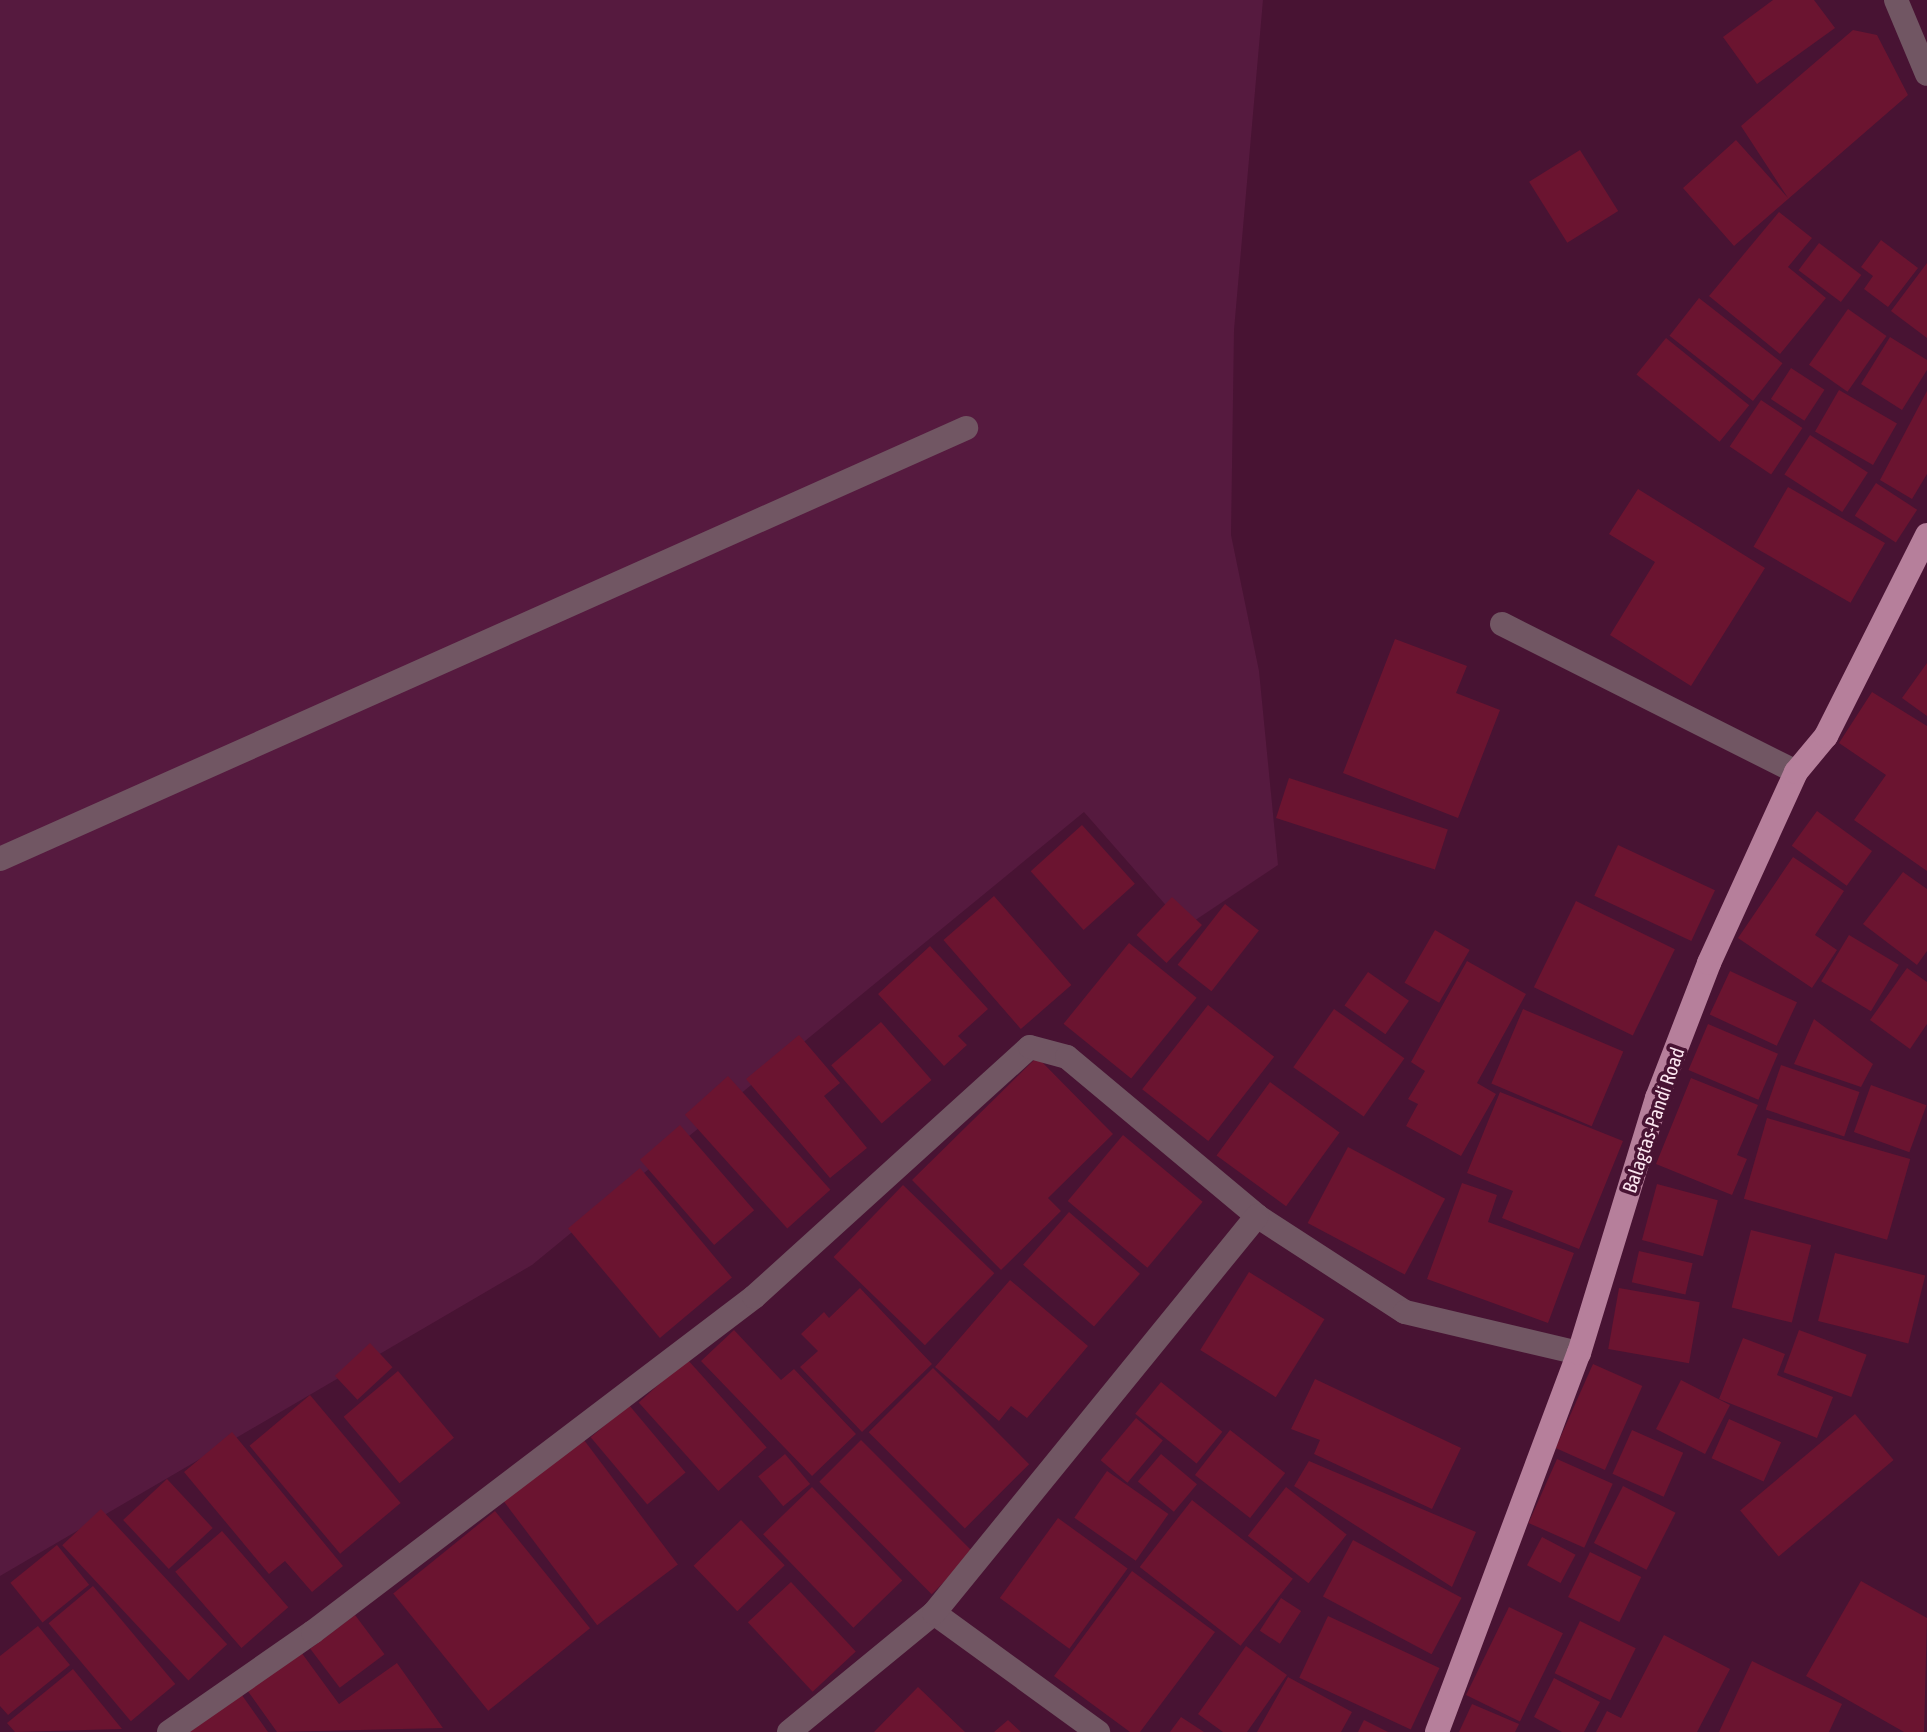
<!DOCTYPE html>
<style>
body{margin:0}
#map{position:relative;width:1927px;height:1732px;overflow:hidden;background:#481333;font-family:"Asap Condensed",sans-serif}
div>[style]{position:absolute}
.built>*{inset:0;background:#561a3f}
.building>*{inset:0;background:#6b1430;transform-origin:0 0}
.minor>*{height:24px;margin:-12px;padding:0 12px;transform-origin:12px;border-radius:12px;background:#715663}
.major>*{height:24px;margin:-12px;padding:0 12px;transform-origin:12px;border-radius:12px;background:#b67f9b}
span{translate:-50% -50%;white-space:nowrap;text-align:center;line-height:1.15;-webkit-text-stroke:7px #481333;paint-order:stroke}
.street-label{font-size:20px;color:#fbe5ef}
</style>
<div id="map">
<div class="built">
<div style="clip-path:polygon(0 0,1263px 0,1234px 330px,1231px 535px,1259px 671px,1278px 865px,1185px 927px,1084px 812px,532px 1265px,0 1576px)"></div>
</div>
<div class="building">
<div style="clip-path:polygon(1773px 0,1814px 0,1835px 28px,1757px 84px,1723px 37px)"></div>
<div style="clip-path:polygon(1853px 30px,1877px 35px,1908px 95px,1734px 246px,1683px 188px,1736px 140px,1788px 198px,1741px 126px)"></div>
<div style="left:1580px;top:150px;width:72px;height:60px;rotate:58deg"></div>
<div style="clip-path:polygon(1779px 212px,1812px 238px,1788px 267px,1826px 298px,1780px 354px,1709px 296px)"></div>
<div style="clip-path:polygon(1881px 240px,1918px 268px,1888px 307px,1864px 289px,1873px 276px,1861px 267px)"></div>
<div style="left:1819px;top:243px;width:53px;height:34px;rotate:37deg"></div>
<div style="clip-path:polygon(1927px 263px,1927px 338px,1891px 311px)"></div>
<div style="left:1699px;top:298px;width:106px;height:48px;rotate:38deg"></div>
<div style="left:1848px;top:309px;width:47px;height:68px;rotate:35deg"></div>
<div style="clip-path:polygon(1890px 337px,1927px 360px,1927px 370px,1902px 410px,1861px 384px)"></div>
<div style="left:1666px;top:338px;width:107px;height:47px;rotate:39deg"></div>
<div style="left:1791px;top:368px;width:40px;height:37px;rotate:33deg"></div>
<div style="left:1839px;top:390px;width:67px;height:48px;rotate:30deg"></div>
<div style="clip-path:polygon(1927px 391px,1927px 474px,1912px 499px,1880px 480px)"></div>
<div style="left:1761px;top:400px;width:50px;height:56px;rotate:34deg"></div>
<div style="left:1810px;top:435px;width:69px;height:47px;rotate:33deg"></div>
<div style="left:1876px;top:483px;width:49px;height:39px;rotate:33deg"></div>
<div style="left:1788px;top:487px;width:112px;height:69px;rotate:30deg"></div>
<div style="clip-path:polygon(1638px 489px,1765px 568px,1691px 686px,1610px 635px,1655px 562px,1609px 534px)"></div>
<div style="clip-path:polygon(1395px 639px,1467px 666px,1456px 693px,1500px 710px,1458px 818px,1343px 773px)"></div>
<div style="clip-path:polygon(1927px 663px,1927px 716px,1902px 698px)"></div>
<div style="clip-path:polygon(1872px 692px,1927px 726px,1927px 871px,1854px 820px,1886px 775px,1839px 743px)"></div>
<div style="left:1289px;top:778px;width:167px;height:42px;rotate:18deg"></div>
<div style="left:1817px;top:811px;width:68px;height:43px;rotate:36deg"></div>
<div style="left:1082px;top:825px;width:79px;height:69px;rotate:48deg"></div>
<div style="left:1618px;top:845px;width:107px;height:56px;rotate:25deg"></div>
<div style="clip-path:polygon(1793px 857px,1844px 891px,1815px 935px,1837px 950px,1812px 988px,1738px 938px)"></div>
<div style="clip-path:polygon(1903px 872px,1927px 889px,1927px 951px,1917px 965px,1863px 924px)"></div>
<div style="left:994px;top:896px;width:118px;height:67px;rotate:49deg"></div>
<div style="left:1172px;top:897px;width:41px;height:52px;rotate:43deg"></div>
<div style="left:1576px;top:901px;width:110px;height:96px;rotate:26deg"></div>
<div style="left:1225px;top:904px;width:43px;height:77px;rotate:38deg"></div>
<div style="left:1435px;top:930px;width:40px;height:61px;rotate:30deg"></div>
<div style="left:1849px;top:935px;width:58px;height:54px;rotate:31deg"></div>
<div style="left:1129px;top:943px;width:87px;height:104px;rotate:39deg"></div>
<div style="clip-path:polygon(930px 946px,988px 1009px,958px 1036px,967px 1045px,944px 1066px,878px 994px)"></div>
<div style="clip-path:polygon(1467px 961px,1526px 994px,1477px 1083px,1496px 1094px,1461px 1156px,1406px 1126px,1418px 1104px,1408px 1099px,1425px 1071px,1411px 1062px)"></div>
<div style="clip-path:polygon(1907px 968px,1927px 982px,1927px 1024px,1910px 1049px,1870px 1020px)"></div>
<div style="left:1730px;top:971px;width:74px;height:48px;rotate:25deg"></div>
<div style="left:1368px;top:972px;width:50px;height:41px;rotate:35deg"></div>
<div style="left:1208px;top:1005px;width:84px;height:107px;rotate:38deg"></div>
<div style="left:1334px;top:1009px;width:86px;height:71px;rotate:35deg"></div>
<div style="left:1523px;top:1009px;width:109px;height:81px;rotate:23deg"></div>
<div style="clip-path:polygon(1814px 1019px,1873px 1064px,1861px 1087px,1794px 1064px)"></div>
<div style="left:881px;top:1022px;width:77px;height:66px;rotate:49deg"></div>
<div style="left:1708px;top:1024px;width:76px;height:50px;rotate:23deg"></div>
<div style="clip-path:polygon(799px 1035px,840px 1083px,824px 1096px,867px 1148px,830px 1178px,746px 1079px)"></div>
<div style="clip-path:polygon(1037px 1057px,1113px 1134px,1048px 1198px,1061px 1211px,1001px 1270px,912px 1180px)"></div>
<div style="left:1781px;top:1065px;width:83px;height:47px;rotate:19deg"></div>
<div style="left:728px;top:1076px;width:153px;height:58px;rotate:48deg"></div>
<div style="clip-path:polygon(1691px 1078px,1758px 1105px,1737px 1155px,1747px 1159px,1732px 1195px,1656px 1164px)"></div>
<div style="left:1270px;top:1082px;width:86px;height:91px;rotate:36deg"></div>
<div style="left:1871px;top:1085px;width:59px;height:50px;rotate:20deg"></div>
<div style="clip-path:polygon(1500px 1092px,1623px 1141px,1579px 1249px,1502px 1218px,1513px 1191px,1467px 1173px)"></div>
<div style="left:1767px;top:1118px;width:149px;height:84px;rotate:16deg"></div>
<div style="left:680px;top:1125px;width:113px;height:53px;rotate:49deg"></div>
<div style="left:1123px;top:1135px;width:104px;height:86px;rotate:40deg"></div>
<div style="left:1348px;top:1147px;width:110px;height:86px;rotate:28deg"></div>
<div style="left:640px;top:1168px;width:143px;height:94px;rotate:50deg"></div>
<div style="clip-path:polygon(1462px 1183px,1497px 1195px,1488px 1222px,1574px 1253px,1548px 1323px,1427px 1279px)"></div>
<div style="left:1657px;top:1184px;width:63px;height:58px;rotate:15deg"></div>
<div style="left:903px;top:1185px;width:127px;height:100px;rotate:44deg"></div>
<div style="left:1069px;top:1212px;width:94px;height:70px;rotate:41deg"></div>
<div style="left:1751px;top:1230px;width:62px;height:80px;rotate:14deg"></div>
<div style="left:1639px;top:1251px;width:55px;height:32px;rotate:13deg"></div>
<div style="left:1835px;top:1253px;width:93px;height:70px;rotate:14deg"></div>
<div style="left:1249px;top:1272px;width:89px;height:92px;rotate:32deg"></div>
<div style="clip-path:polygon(1010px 1280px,1088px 1346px,1027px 1418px,1011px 1406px,999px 1421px,935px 1367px)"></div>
<div style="clip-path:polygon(860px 1288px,932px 1364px,862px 1432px,800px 1367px,818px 1351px,801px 1334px,824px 1312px,829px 1318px)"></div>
<div style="left:1619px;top:1288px;width:82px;height:62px;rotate:10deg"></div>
<div style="clip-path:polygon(734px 1330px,781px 1380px,794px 1369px,856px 1434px,812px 1476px,701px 1361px)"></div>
<div style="left:1799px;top:1330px;width:72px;height:45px;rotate:20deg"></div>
<div style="clip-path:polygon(1743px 1338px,1785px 1354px,1777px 1375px,1833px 1397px,1817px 1438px,1719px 1399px)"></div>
<div style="left:370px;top:1343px;width:33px;height:48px;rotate:47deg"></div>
<div style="left:687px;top:1359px;width:119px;height:65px;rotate:48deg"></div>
<div style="left:1593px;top:1364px;width:54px;height:92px;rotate:24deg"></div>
<div style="left:933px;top:1368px;width:136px;height:91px;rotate:45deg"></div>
<div style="left:398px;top:1371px;width:87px;height:71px;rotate:50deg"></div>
<div style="clip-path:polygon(1315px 1379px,1461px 1448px,1432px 1509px,1314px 1454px,1320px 1440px,1291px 1429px)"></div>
<div style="left:1681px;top:1380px;width:55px;height:55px;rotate:27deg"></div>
<div style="left:1161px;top:1382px;width:79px;height:41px;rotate:39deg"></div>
<div style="left:310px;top:1395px;width:141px;height:79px;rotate:50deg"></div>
<div style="left:629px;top:1405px;width:88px;height:50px;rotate:50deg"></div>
<div style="left:1855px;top:1414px;width:60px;height:150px;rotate:50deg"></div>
<div style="left:1136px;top:1418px;width:35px;height:55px;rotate:40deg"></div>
<div style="left:1729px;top:1419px;width:57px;height:43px;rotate:24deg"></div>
<div style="left:1230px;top:1430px;width:70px;height:57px;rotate:38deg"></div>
<div style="left:1632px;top:1430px;width:56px;height:48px;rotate:24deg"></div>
<div style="clip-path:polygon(232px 1432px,343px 1566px,312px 1592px,285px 1561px,269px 1574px,184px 1472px)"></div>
<div style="left:581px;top:1436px;width:161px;height:101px;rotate:53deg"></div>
<div style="left:861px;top:1440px;width:159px;height:59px;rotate:45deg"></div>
<div style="left:785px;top:1454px;width:39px;height:35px;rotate:50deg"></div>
<div style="left:1161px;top:1454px;width:47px;height:36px;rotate:40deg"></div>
<div style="left:1557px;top:1459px;width:61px;height:70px;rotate:24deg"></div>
<div style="clip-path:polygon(1309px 1461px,1476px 1532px,1452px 1587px,1294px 1486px)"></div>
<div style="left:1107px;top:1471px;width:75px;height:57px;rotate:35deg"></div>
<div style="left:167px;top:1479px;width:67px;height:60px;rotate:47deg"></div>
<div style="left:1623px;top:1486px;width:59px;height:64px;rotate:27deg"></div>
<div style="left:812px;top:1487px;width:130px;height:68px;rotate:46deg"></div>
<div style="left:1286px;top:1487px;width:77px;height:62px;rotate:38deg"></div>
<div style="left:1192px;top:1500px;width:128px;height:85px;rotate:38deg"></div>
<div style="left:101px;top:1509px;width:185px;height:53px;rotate:47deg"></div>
<div style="left:495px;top:1511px;width:151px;height:131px;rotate:51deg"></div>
<div style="left:1058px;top:1518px;width:86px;height:99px;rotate:36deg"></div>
<div style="left:741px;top:1520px;width:63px;height:66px;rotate:46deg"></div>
<div style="left:222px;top:1531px;width:101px;height:62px;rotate:49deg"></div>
<div style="left:1542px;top:1537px;width:38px;height:32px;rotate:28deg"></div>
<div style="left:1353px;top:1540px;width:123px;height:64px;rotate:28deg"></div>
<div style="left:57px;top:1545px;width:51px;height:60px;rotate:51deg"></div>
<div style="left:1590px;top:1552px;width:57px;height:50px;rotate:26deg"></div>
<div style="clip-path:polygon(1132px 1571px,1215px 1632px,1140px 1732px,1130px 1732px,1054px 1676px)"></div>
<div style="clip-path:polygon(1861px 1581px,1927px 1618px,1924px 1732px,1904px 1732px,1806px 1676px)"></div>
<div style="left:791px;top:1582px;width:95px;height:59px;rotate:47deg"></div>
<div style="left:93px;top:1586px;width:128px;height:58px;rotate:50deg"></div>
<div style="left:1281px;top:1598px;width:24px;height:39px;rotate:33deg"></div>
<div style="left:1509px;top:1607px;width:60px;height:98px;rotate:26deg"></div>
<div style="left:355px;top:1615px;width:49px;height:56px;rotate:53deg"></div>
<div style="left:1328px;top:1616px;width:123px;height:68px;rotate:25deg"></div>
<div style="left:1580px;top:1621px;width:62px;height:58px;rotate:26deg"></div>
<div style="clip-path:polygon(38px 1626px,70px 1665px,8px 1715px,0 1706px,0 1656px)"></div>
<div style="clip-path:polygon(1664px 1635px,1730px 1669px,1697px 1732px,1596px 1732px,1607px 1711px,1621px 1718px)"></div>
<div style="clip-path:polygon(1246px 1646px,1287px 1675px,1247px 1732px,1223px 1732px,1198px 1714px)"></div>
<div style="clip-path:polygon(301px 1652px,339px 1704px,397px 1663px,443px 1728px,277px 1732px,247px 1690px)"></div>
<div style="clip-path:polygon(1752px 1661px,1842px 1704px,1829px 1732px,1719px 1732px)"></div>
<div style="clip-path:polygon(73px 1669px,122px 1729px,15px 1732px,7px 1723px)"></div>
<div style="clip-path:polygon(1288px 1677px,1352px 1712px,1341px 1732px,1257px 1732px)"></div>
<div style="clip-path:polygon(1554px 1678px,1600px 1702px,1584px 1732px,1562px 1732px,1534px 1717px)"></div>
<div style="clip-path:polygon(918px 1687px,965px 1732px,874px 1732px)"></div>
<div style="clip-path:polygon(239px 1691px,268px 1732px,181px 1732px)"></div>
<div style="clip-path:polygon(1472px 1704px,1519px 1724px,1515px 1732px,1459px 1732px)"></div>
<div style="clip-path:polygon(1181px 1717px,1204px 1732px,1170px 1732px)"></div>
<div style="clip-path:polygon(1008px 1720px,1021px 1732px,994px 1732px)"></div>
<div style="clip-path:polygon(1364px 1720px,1388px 1732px,1358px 1732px)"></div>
</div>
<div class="minor">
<div style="left:1896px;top:0;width:80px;rotate:67.3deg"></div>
<div style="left:1502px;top:624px;width:329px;rotate:26.7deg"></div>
<div style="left:0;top:859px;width:1058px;rotate:-24.04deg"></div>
<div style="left:934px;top:1613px;width:203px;rotate:36deg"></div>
<div style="left:169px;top:1732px;width:175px;rotate:-34.8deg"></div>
<div style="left:313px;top:1632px;width:554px;rotate:-37.22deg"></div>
<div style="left:754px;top:1297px;width:372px;rotate:-42.2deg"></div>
<div style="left:1030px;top:1047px;width:38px;rotate:15deg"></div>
<div style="left:1067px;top:1057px;width:248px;rotate:39.9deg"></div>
<div style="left:1257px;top:1216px;width:176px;rotate:33deg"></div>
<div style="left:1405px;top:1312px;width:179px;rotate:13.3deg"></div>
<div style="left:789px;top:1732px;width:188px;rotate:-39.4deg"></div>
<div style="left:934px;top:1613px;width:512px;rotate:-50.87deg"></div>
</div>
<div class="major">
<div style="left:1437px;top:1732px;width:405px;rotate:-69.5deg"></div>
<div style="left:1579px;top:1353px;width:267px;rotate:-73deg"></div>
<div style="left:1657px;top:1098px;width:145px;rotate:-68.9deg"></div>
<div style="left:1709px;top:963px;width:210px;rotate:-65.5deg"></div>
<div style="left:1796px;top:772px;width:47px;rotate:-50.2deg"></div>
<div style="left:1826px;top:736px;width:225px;rotate:-63.3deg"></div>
</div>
<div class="street-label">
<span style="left:1653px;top:1120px;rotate:-71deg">Balagtas-Pandi Road</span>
</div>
</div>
